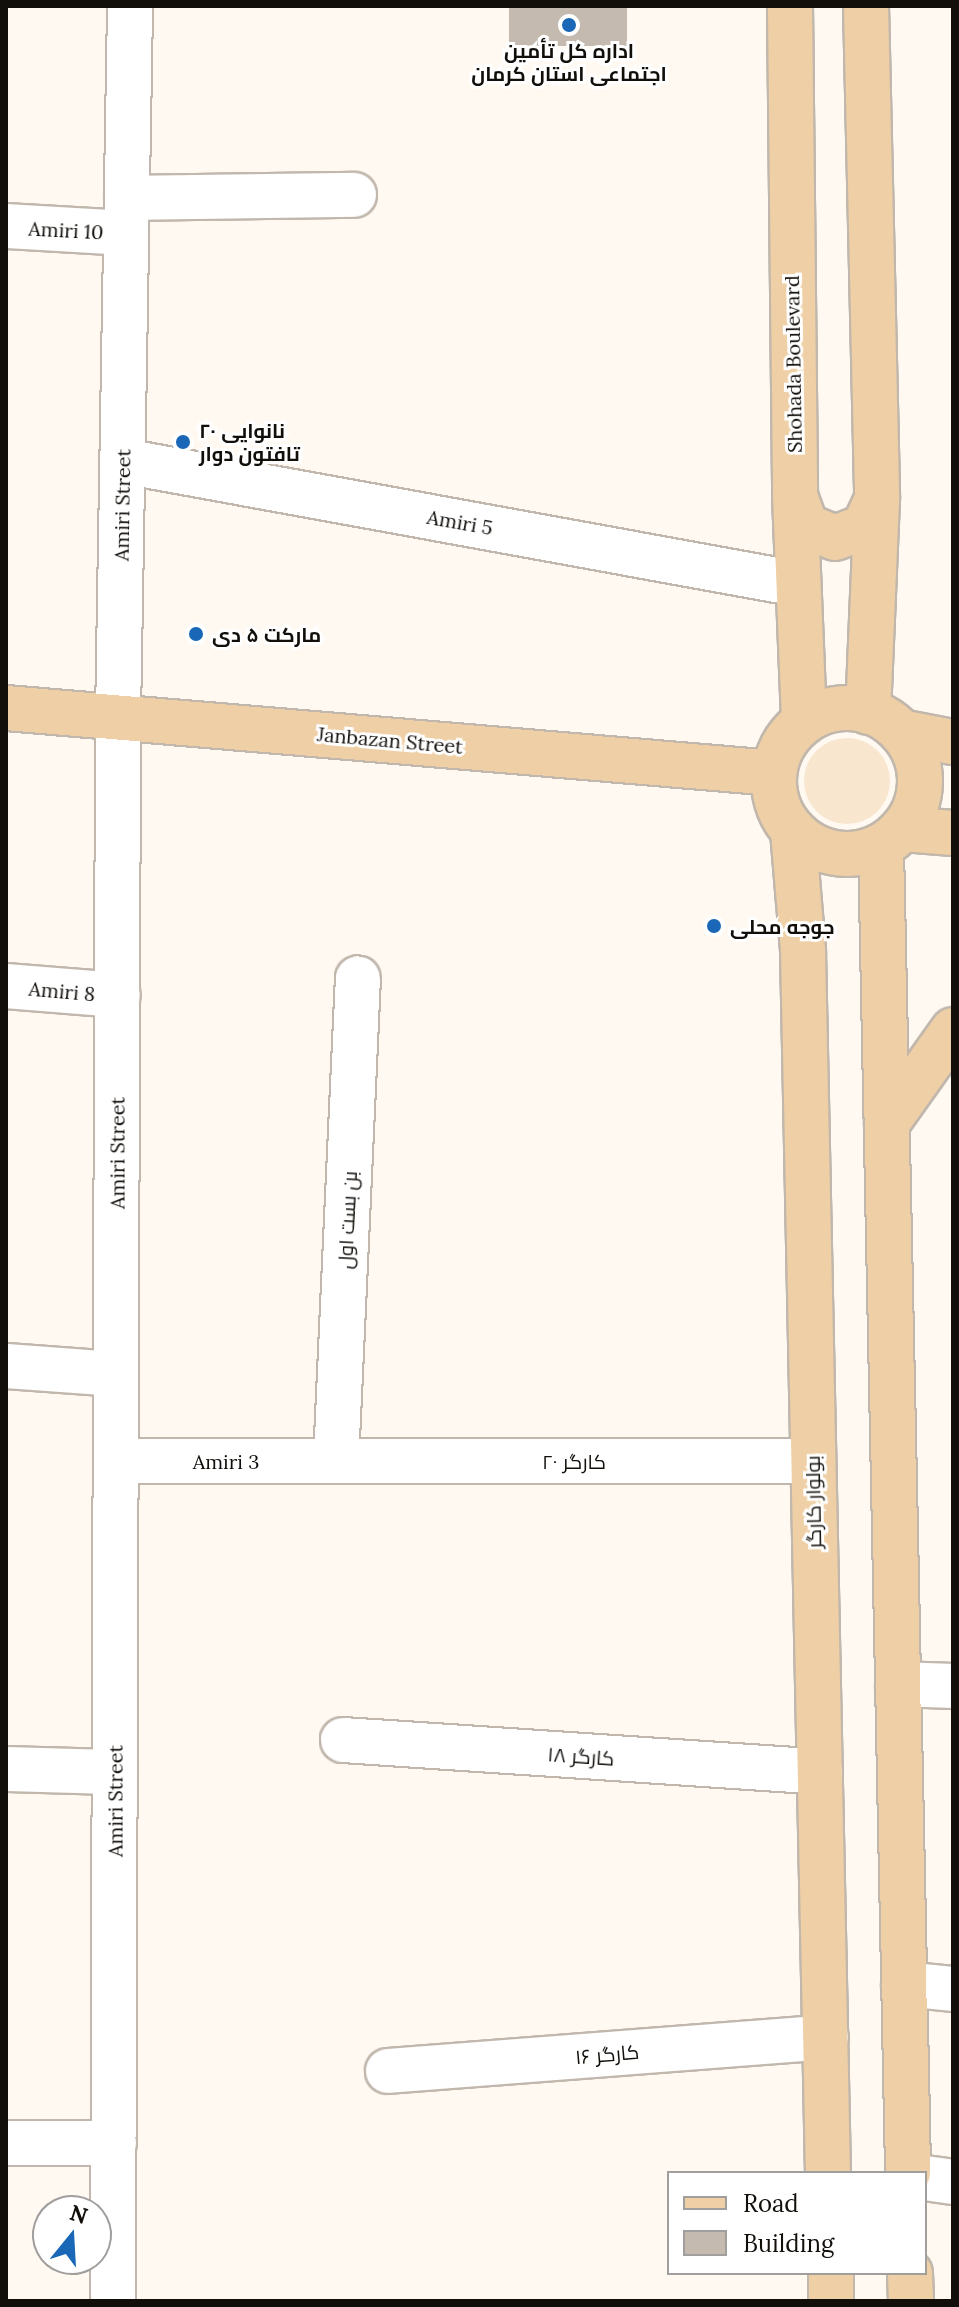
<!DOCTYPE html>
<meta charset="utf-8">
<style>
body{margin:0}
#map{position:relative;width:959px;height:2307px;overflow:hidden;background:#fff9f2;font-family:Lora,Cairo,serif}
div>[style]{position:absolute}
.green>*{inset:0;background:#f8e6cf}
.round{border-radius:50%}
.building>*{inset:0;background:#c4baaf;transform-origin:0 0}
.roads{filter:drop-shadow(2px 0 #c1b7ac) drop-shadow(-2px 0 #c1b7ac) drop-shadow(0 2px #c1b7ac) drop-shadow(0 -2px #c1b7ac)}
.minor>*{height:44px;margin:-22px;padding:0 22px;transform-origin:22px;border-radius:22px;background:#fff}
.major>*{height:44px;margin:-22px;padding:0 22px;transform-origin:22px;border-radius:22px;background:#efd0a6}
.major>.ring{margin:-22px;padding:0;box-sizing:content-box;background:none;border:44px solid #efd0a6;border-radius:50%}
.dots>*{width:22px;height:22px;translate:-50% -50%;box-sizing:border-box;border:4px solid #fff;border-radius:50%}
span{translate:-50% -50%;white-space:nowrap;text-align:center;line-height:1.15;-webkit-text-stroke:6px #fff;paint-order:stroke}
.poi-label{font-size:20px;color:#120f0b;font-weight:700}
.left{translate:0 -50%;text-align:left}
.street-label{font-size:20px;color:#120f0b}
.frame{position:absolute;inset:0;border:8px solid #120f0b;pointer-events:none}
.legend{position:absolute;left:667px;top:2171px;width:260px;height:104px;box-sizing:border-box;background:#fff;border:2px solid #a09f9d;margin:0;padding:10px 14px;list-style:none;font-size:24px;color:#120f0b}
.legend li{display:flex;align-items:center;gap:16px;height:40px}
.legend b{width:40px;border:2px solid #a09f9d}
.north{position:absolute;left:32px;top:2195px;width:80px;height:80px;box-sizing:border-box;background:#fff;border:2px solid #a09f9d;border-radius:50%;rotate:18deg;font-size:22px;font-weight:700;line-height:32px;text-align:center;color:#120f0b}
.north::after{content:'';display:block;margin:auto;width:28px;height:36px;background:#1967b6;clip-path:polygon(50% 0,100% 100%,50% 72%,0 100%)}
</style>
<div id="map">
<div class="green">
<div class="round" style="left:804px;top:738px;width:86px;height:86px"></div>
</div>
<div class="building">
<div style="left:509px;top:6px;width:118px;height:40px"></div>
</div>
<div class="roads">
<div class="minor">
<div style="left:127px;top:198px;width:227px;rotate:-0.8deg"></div>
<div style="left:6px;top:226px;width:120px;rotate:3.3deg"></div>
<div style="left:123px;top:461px;width:686px;rotate:10.33deg"></div>
<div style="left:6px;top:986px;width:112px;rotate:4.6deg"></div>
<div style="left:6px;top:1366px;width:110px;rotate:4.2deg"></div>
<div style="left:116px;top:1461px;width:696px"></div>
<div style="left:336px;top:1461px;width:483px;rotate:-87.4deg"></div>
<div style="left:898px;top:1684px;width:55px;rotate:2.1deg"></div>
<div style="left:343px;top:1740px;width:478px;rotate:3.8deg"></div>
<div style="left:6px;top:1769px;width:109px;rotate:1.6deg"></div>
<div style="left:904px;top:1984px;width:49px;rotate:5.8deg"></div>
<div style="left:388px;top:2071px;width:439px;rotate:-4.4deg"></div>
<div style="left:6px;top:2143px;width:108px"></div>
<div style="left:925px;top:2178px;width:28px;rotate:8deg"></div>
<div style="left:113px;top:2301px;width:1584px;rotate:-89.82deg"></div>
<div style="left:118px;top:717px;width:711px;rotate:-89.03deg"></div>
</div>
<div class="major">
<div style="left:790px;top:6px;width:490px;rotate:89.4deg"></div>
<div style="left:795px;top:496px;width:226px;rotate:87.7deg"></div>
<div style="left:866px;top:6px;width:493px;rotate:88.7deg"></div>
<div style="left:877px;top:499px;width:213px;rotate:92.4deg"></div>
<div style="left:795px;top:496px;width:32px;rotate:70deg"></div>
<div style="left:806px;top:526px;width:31px;rotate:22deg"></div>
<div style="left:835px;top:538px;width:31px;rotate:-21deg"></div>
<div style="left:864px;top:527px;width:31px;rotate:-65deg"></div>
<div class="ring" style="left:774px;top:708px;width:102px;height:102px"></div>
<div style="left:6px;top:708px;width:770px;rotate:4.84deg"></div>
<div style="left:901px;top:732px;width:53px;rotate:10.9deg"></div>
<div style="left:903px;top:829px;width:50px;rotate:4.6deg"></div>
<div style="left:793px;top:831px;width:120px;rotate:85.2deg"></div>
<div style="left:803px;top:951px;width:1222px;rotate:88.83deg"></div>
<div style="left:881px;top:847px;width:1326px;rotate:88.83deg"></div>
<div style="left:887px;top:1123px;width:114px;rotate:-54.6deg"></div>
<div style="left:831px;top:2273px;width:28px;rotate:90deg"></div>
<div style="left:910px;top:2273px;width:28px;rotate:88deg"></div>
</div>
</div>
<div class="dots">
<div style="left:569px;top:25px;background:#1967b6"></div>
<div style="left:183px;top:442px;background:#1967b6"></div>
<div style="left:196px;top:634px;background:#1967b6"></div>
<div style="left:714px;top:926px;background:#1967b6"></div>
</div>
<div class="poi-label">
<span style="left:569px;top:62px">اداره کل تأمین<br>اجتماعی استان کرمان</span>
<span class="left" style="left:199px;top:442px">نانوایی ۲۰<br>تافتون دوار</span>
<span class="left" style="left:212px;top:634px">مارکت ۵ دی</span>
<span class="left" style="left:730px;top:926px">جوجه محلی</span>
</div>
<div class="street-label">
<span style="left:66px;top:230px;rotate:3deg">Amiri 10</span>
<span style="left:793px;top:364px;rotate:-91deg">Shohada Boulevard</span>
<span style="left:122px;top:505px;rotate:-89deg">Amiri Street</span>
<span style="left:460px;top:522px;rotate:10deg">Amiri 5</span>
<span style="left:390px;top:740px;rotate:5deg">Janbazan Street</span>
<span style="left:62px;top:991px;rotate:5deg">Amiri 8</span>
<span style="left:117px;top:1153px;rotate:-90deg">Amiri Street</span>
<span style="left:347px;top:1220px;rotate:-87deg">بن بست اول</span>
<span style="left:226px;top:1461px">Amiri 3</span>
<span style="left:574px;top:1461px">کارگر ۲۰</span>
<span style="left:813px;top:1502px;rotate:-91deg">بولوار کارگر</span>
<span style="left:581px;top:1756px;rotate:4deg">کارگر ۱۸</span>
<span style="left:115px;top:1801px;rotate:-90deg">Amiri Street</span>
<span style="left:607px;top:2054px;rotate:-5deg">کارگر ۱۶</span>
</div>
<div class="frame"></div>
<ul class="legend">
<li><b style="height:10px;background:#efd0a6"></b>Road</li>
<li><b style="height:22px;background:#c4baaf"></b>Building</li>
</ul>
<div class="north">N</div>
</div>
